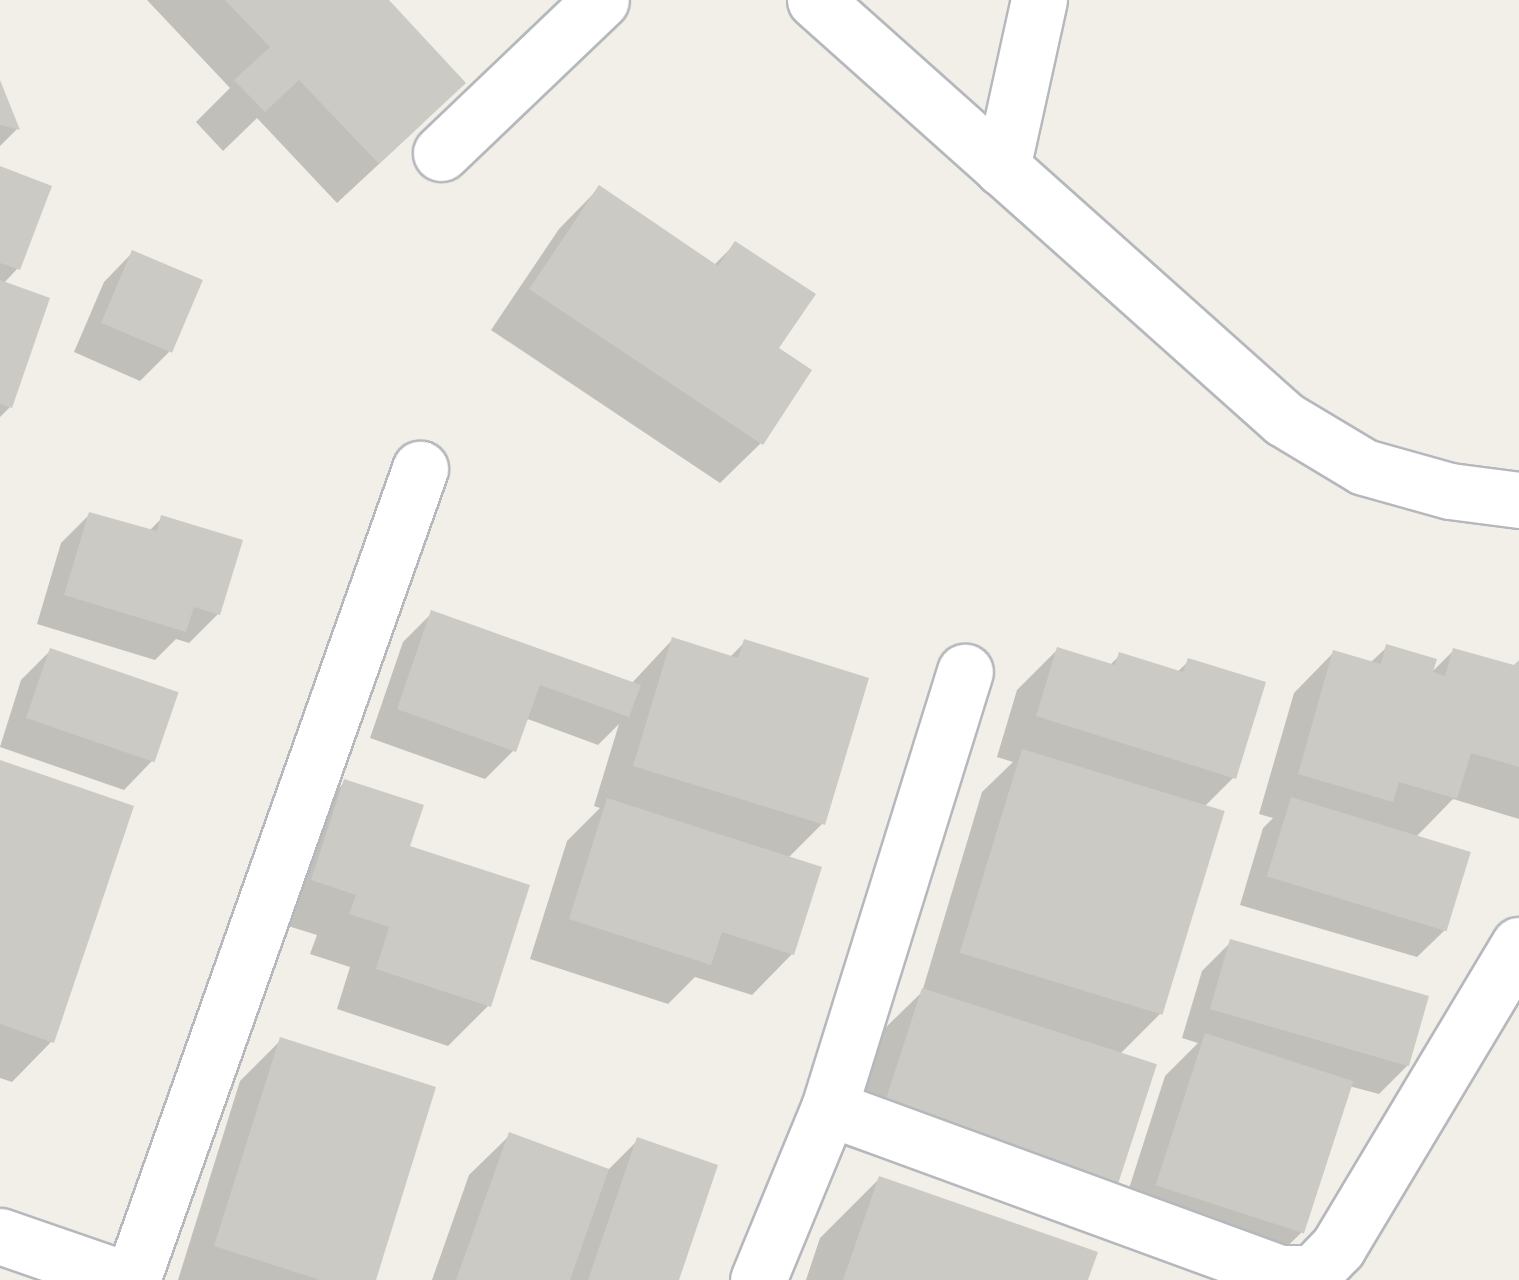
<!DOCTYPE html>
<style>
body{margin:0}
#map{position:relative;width:1519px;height:1280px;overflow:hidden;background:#f1efe8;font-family:"PT Sans Narrow",sans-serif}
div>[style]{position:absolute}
.shadow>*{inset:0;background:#0003}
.building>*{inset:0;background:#cccac5;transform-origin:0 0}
.roads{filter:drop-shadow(2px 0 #b5b8bc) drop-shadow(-2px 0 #b5b8bc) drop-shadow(0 2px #b5b8bc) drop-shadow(0 -2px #b5b8bc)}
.minor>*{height:55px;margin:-27.5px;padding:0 27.5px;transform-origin:27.5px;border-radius:27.5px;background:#fff}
span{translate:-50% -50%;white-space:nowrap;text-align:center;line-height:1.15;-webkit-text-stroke:8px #fff;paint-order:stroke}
</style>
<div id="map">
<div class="shadow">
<div style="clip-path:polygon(147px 0,386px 0,423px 123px,337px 203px,257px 118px,223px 151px,196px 122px,230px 88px)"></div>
<div style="clip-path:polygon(0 87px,17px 129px,0 146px)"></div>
<div style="clip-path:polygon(0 169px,17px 269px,3px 284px,10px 407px,0 417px)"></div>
<div style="clip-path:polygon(599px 188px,713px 266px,735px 244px,776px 348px,761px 443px,720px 483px,491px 330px,559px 229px)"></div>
<div style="clip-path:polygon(132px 253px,169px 352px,140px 381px,74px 352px,104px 282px)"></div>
<div style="clip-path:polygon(90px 514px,148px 532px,162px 518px,218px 614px,189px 643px,176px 639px,155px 660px,37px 624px,61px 543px)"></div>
<div style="clip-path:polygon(432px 613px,631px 684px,672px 640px,729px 658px,745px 642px,823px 823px,787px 859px,792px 954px,752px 995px,695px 977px,668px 1004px,530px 959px,567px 841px,600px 808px,594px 806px,619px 724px,598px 745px,525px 718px,514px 750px,485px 779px,370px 738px,403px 642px)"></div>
<div style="clip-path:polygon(1387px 647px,1430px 674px,1453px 651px,1511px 667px,1519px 662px,1519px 819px,1453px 799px,1416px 837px,1446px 929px,1417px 957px,1240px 905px,1263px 828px,1273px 818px,1259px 814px,1294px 693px,1334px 652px,1370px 663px)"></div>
<div style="clip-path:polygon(1058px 649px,1109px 666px,1120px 655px,1176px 673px,1189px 661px,1234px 777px,1203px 808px,1160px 1014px,1120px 1054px,1118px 1181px,1077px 1222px,846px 1147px,882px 1031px,922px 992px,982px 792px,1013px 762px,997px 757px,1017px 690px)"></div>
<div style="clip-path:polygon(50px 651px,152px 761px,124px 790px,0 747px,21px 680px)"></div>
<div style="clip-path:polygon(0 763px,52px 1041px,12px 1082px,0 1078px)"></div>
<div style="clip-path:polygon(345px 782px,407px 848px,488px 1006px,448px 1046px,337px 1009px,350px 967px,310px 954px,317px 935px,272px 921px,304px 822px)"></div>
<div style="clip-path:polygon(1231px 942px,1408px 1065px,1379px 1094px,1349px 1086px,1301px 1233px,1260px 1273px,1117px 1226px,1165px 1076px,1198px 1043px,1182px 1038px,1202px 971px)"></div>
<div style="clip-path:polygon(281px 1040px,373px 1280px,178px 1280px,240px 1081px)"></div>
<div style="clip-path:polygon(510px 1135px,607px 1171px,638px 1140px,676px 1280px,432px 1280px,469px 1175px)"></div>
<div style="clip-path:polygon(879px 1179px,1085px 1280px,806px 1280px,820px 1238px)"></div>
</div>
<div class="building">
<div style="clip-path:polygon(225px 0,389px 0,466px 83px,379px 164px,299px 80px,265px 112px,234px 80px,270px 47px)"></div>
<div style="clip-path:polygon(0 81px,0 80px,20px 130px,0 125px)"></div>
<div style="clip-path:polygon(0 166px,52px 186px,20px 270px,0 263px)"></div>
<div style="clip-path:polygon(599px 185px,718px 266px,735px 241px,816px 294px,779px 348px,812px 370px,763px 445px,529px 289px)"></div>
<div style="left:132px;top:250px;width:77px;height:79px;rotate:23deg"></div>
<div style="clip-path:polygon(0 280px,50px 298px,12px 408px,0 404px)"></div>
<div style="clip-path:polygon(89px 512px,157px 531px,161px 515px,243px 540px,220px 615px,194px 607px,186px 632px,64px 595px)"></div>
<div style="clip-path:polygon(431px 610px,641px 685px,629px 717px,540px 685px,516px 752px,397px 709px)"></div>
<div style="clip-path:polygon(672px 637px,738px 658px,744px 639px,869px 678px,825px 825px,633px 766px)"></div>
<div style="clip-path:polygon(1386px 644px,1437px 659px,1433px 672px,1445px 676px,1453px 648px,1514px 665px,1519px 660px,1519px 767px,1471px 753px,1457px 799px,1399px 782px,1393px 802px,1298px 774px,1333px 650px,1381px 664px)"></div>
<div style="clip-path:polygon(1057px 647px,1115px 665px,1119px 652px,1183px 672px,1188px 658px,1266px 682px,1236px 779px,1036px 716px)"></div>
<div style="left:50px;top:648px;width:136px;height:74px;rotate:19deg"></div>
<div style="left:1022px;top:749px;width:212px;height:213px;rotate:17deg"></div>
<div style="clip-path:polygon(0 760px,134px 806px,54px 1043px,0 1024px)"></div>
<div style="clip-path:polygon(344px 779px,424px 805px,410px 846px,530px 885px,491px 1007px,376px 969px,389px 927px,349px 914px,356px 895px,311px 880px)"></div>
<div style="left:1291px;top:797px;width:188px;height:83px;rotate:17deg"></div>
<div style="clip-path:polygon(607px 798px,822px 867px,794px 955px,722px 932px,711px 965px,569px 919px)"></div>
<div style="left:1230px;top:939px;width:207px;height:73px;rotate:16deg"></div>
<div style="left:922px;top:988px;width:247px;height:125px;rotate:18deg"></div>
<div style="left:1205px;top:1033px;width:156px;height:160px;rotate:18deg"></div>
<div style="clip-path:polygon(280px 1037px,436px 1087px,376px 1280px,320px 1280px,214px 1246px)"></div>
<div style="clip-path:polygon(509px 1132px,609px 1169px,570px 1280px,456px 1280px)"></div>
<div style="clip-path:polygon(637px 1137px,718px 1165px,679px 1280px,588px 1280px)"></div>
<div style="clip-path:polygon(879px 1176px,1098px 1252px,1088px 1280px,843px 1280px)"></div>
</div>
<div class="roads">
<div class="minor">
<div style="left:815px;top:0;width:629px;rotate:41.78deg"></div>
<div style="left:1284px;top:419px;width:93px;rotate:31deg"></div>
<div style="left:1364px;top:467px;width:89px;rotate:15.6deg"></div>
<div style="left:1450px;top:491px;width:70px;rotate:7.4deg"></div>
<div style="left:441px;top:153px;width:221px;rotate:-43.7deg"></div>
<div style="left:1002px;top:168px;width:172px;rotate:-77.6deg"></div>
<div style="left:829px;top:1108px;width:481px;rotate:20.1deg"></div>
<div style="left:1281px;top:1273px;width:32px"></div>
<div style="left:1313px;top:1273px;width:36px;rotate:-46deg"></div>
<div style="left:1338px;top:1247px;width:352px;rotate:-59.1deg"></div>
<div style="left:0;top:1236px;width:134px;rotate:19.1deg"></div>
<div style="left:132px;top:1280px;width:861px;rotate:-70.45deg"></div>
<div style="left:758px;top:1280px;width:186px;rotate:-67.6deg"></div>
<div style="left:829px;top:1108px;width:457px;rotate:-72.7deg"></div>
</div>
</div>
</div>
